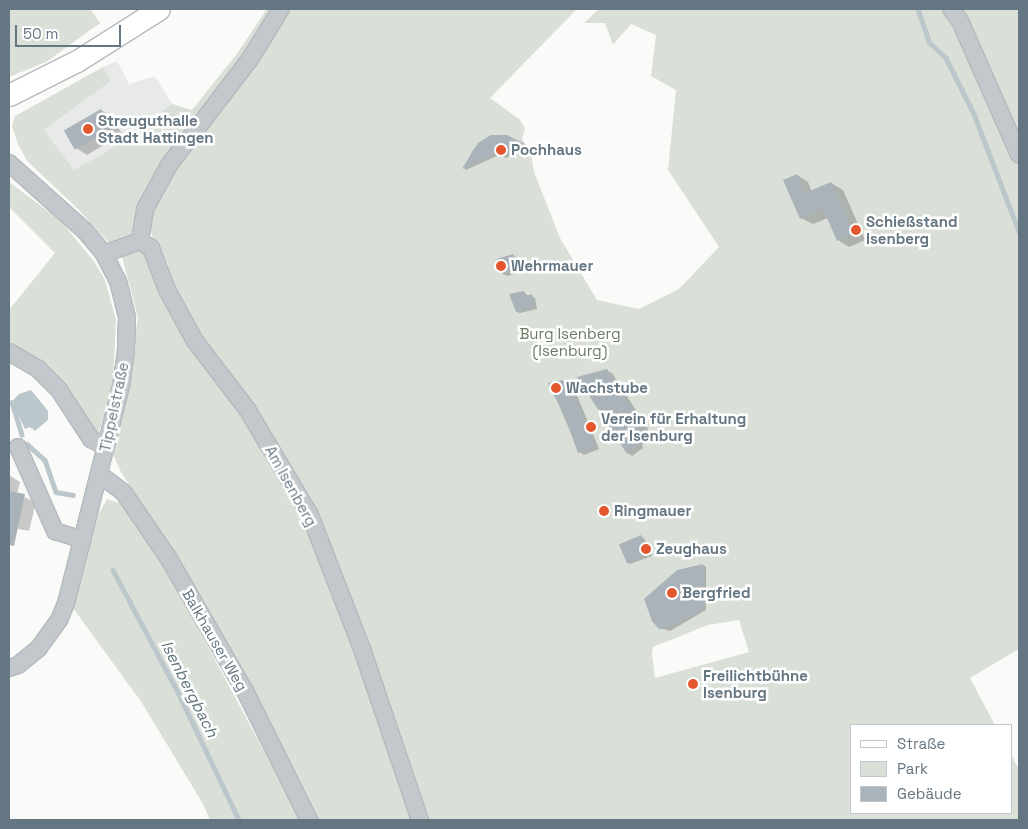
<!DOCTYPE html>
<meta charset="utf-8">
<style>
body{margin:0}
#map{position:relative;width:1028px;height:829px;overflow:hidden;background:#fafaf8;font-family:"Space Grotesk",sans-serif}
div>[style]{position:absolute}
.built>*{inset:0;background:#e8e9e9}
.green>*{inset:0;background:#dadfd7}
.water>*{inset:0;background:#bbc7cb}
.shadow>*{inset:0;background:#0003}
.stream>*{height:4.5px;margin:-2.25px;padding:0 2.25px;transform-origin:2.25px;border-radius:2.25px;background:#bbc7cb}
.building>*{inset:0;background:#aab3b9;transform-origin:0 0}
.roads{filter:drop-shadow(1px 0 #b5babe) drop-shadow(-1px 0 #b5babe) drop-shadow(0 1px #b5babe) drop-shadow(0 -1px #b5babe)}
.minor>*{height:16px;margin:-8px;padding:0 8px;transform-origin:8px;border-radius:8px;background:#c3c8cc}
.major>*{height:21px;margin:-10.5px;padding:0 10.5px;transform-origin:10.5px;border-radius:10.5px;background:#fff}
.dots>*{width:14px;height:14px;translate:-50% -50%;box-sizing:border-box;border:2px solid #fff;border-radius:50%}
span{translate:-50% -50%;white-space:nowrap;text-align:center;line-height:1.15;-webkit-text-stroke:5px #fff;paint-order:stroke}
.poi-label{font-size:15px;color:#657683;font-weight:700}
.left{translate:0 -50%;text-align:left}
.park-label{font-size:15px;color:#687a64}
.street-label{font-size:15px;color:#657683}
.water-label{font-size:16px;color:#60757c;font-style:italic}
.frame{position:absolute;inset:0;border:10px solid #657683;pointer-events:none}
.legend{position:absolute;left:850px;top:724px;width:162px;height:90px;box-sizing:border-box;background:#fff;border:1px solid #c1c8cd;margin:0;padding:6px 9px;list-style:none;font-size:15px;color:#657683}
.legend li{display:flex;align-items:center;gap:10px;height:25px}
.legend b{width:25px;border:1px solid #c1c8cd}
.scale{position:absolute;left:15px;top:25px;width:106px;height:22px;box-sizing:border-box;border:2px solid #657683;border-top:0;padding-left:6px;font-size:15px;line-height:18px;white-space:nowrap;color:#657683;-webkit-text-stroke:4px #fff;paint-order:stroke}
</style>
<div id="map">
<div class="built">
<div style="clip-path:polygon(117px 61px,129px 84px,155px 76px,172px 104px,112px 148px,74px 170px,44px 130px,111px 81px,103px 67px)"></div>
</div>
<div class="green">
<div style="clip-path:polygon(9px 9px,90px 9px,100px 23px,46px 62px,9px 77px)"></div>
<div style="clip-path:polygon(evenodd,267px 9px,577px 9px,490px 98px,519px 119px,525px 128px,522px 139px,531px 154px,534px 172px,560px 238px,597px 300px,639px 309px,679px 289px,719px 247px,668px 170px,676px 90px,651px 76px,656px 35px,631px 24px,613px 45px,605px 23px,584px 23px,599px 9px,1019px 9px,1019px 649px,970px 678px,995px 725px,852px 725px,852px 813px,1012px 813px,1012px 756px,1019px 770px,1019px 820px,424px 820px,313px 512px,171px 287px,168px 264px,156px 248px,151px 232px,111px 245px,75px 206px,27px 161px,18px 144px,12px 126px,15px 116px,103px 67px,111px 81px,44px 130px,74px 170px,112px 148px,172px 104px,192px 110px,236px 55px,267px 9px,739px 620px,749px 652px,655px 678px,652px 654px,653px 647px,708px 625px,739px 620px)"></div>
<div style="clip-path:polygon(9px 182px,61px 221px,95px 263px,105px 280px,116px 320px,113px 382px,98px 435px,9px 344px,9px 310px,55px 253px,9px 207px)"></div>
<div style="clip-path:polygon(133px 250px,145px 253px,245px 411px,303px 514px,358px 650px,414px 820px,314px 820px,176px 557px,121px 472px,112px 452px,127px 386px,138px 318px,122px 257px)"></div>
<div style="clip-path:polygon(107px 499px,123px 504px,164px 565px,301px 820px,210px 820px,203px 804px,142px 703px,73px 608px,98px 515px)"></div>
</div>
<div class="water">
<div style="clip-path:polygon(31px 390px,48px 411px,48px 420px,35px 431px,30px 427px,25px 429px,14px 406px,14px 399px,19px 394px)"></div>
</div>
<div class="shadow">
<div style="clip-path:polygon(101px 110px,113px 117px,122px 134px,87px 155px,76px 148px)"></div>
<div style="clip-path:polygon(506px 136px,529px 147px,506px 158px,499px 155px,466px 170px,464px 168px,473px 150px,485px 139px)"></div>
<div style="clip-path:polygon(797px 175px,808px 182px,812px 192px,831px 183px,843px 190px,865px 240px,849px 247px,838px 240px,828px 218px,813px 224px,801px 218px)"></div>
<div style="clip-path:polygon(513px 255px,516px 257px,521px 271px,507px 276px,503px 274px)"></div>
<div style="clip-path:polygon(524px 292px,528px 296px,535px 298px,537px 309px,520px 313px,517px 312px)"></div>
<div style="clip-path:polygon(607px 371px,612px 373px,648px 429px,642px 446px,643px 448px,632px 456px,628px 453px)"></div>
<div style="clip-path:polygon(568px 380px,572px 383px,599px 449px,584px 455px,579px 452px,550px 384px)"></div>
<div style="clip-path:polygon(9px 475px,20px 482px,17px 494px,36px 502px,29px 531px,9px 527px)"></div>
<div style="clip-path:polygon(641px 536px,644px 538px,652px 556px,630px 564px,627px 562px)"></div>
<div style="clip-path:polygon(703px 565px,706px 567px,706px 610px,670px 631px,660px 628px)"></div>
</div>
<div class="stream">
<div style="left:918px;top:9px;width:36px;rotate:71deg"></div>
<div style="left:930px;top:43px;width:22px;rotate:43deg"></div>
<div style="left:946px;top:58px;width:63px;rotate:63.4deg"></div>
<div style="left:974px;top:114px;width:125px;rotate:69deg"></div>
<div style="left:12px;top:402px;width:34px;rotate:73deg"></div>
<div style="left:27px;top:444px;width:24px;rotate:42deg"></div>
<div style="left:45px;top:460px;width:34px;rotate:71deg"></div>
<div style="left:56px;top:492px;width:17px;rotate:10deg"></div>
<div style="left:113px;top:570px;width:138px;rotate:62deg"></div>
<div style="left:178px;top:692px;width:142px;rotate:64.5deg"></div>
</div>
<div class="building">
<div style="left:101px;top:109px;width:22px;height:43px;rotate:60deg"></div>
<div style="clip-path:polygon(491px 135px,507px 135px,527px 145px,502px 157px,498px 156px,497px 153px,462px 169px,478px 143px)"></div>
<div style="clip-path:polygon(797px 174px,805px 193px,831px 182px,854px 233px,837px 241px,823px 209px,800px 219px,783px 180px)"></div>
<div style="clip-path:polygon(513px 254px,519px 270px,502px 274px,497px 259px)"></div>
<div style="clip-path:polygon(524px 291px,525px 296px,532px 294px,535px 308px,516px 312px,509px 294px)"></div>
<div style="clip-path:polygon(607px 369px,643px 425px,637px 442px,639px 445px,627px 454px,577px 377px)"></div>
<div style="clip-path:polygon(568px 379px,596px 447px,578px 453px,566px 419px,548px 383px)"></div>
<div style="clip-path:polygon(9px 491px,25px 494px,14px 546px,9px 545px)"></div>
<div style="left:641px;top:535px;width:21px;height:24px;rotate:67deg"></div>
<div style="clip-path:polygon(703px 564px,704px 609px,666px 629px,659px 629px,652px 621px,644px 599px,677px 570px)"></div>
</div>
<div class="roads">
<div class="minor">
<div style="left:951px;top:9px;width:15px;rotate:53deg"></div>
<div style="left:960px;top:21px;width:146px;rotate:66.2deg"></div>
<div style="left:9px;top:163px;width:102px;rotate:41.8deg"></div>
<div style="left:85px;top:231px;width:30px;rotate:50deg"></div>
<div style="left:104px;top:254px;width:30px;rotate:63deg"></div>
<div style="left:118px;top:281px;width:38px;rotate:76deg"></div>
<div style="left:127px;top:318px;width:33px;rotate:92deg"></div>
<div style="left:126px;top:351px;width:35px;rotate:98deg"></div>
<div style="left:121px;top:386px;width:224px;rotate:104.2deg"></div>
<div style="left:66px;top:603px;width:18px;rotate:112deg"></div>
<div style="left:59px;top:620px;width:34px;rotate:126deg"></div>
<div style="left:39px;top:648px;width:27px;rotate:141deg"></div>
<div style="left:18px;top:665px;width:9px;rotate:162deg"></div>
<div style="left:140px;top:241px;width:32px;rotate:-81deg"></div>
<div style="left:145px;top:209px;width:50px;rotate:-61.4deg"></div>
<div style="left:169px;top:165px;width:133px;rotate:-52.6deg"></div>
<div style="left:250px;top:59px;width:59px;rotate:-58.2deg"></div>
<div style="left:104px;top:254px;width:38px;rotate:-20deg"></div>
<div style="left:140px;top:241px;width:13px;rotate:32deg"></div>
<div style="left:151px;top:248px;width:45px;rotate:69.1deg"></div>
<div style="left:167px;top:290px;width:58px;rotate:61.2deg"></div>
<div style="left:195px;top:341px;width:86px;rotate:52.6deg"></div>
<div style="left:247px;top:409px;width:123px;rotate:59.3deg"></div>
<div style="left:310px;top:515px;width:144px;rotate:68.8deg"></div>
<div style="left:362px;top:649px;width:181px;rotate:71.3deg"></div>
<div style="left:9px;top:352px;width:34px;rotate:30deg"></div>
<div style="left:38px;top:369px;width:30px;rotate:45deg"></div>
<div style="left:59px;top:390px;width:59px;rotate:56.9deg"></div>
<div style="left:91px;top:439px;width:17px;rotate:28deg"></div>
<div style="left:18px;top:447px;width:92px;rotate:66.2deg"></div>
<div style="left:55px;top:531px;width:29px;rotate:18deg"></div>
<div style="left:99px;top:474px;width:31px;rotate:37deg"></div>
<div style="left:124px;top:493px;width:80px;rotate:55.7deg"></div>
<div style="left:169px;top:559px;width:152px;rotate:60.1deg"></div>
<div style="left:245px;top:691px;width:144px;rotate:63.6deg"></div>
</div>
<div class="major">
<div style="left:9px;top:95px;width:76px;rotate:-26.6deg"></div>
<div style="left:77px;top:61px;width:97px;rotate:-32.4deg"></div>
</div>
</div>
<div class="dots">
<div style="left:88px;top:129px;background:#e4572e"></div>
<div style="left:501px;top:150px;background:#e4572e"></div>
<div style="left:856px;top:230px;background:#e4572e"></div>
<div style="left:501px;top:266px;background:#e4572e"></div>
<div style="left:556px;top:388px;background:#e4572e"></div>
<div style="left:591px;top:427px;background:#e4572e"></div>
<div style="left:604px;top:511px;background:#e4572e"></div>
<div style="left:646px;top:549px;background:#e4572e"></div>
<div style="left:672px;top:593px;background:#e4572e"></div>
<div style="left:693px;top:684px;background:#e4572e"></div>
</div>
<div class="poi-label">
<span class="left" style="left:98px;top:129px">Streuguthalle<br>Stadt Hattingen</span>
<span class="left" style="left:511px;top:150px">Pochhaus</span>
<span class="left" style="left:866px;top:230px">Schießstand<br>Isenberg</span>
<span class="left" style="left:511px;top:266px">Wehrmauer</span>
<span class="left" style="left:566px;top:388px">Wachstube</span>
<span class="left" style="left:601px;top:427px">Verein für Erhaltung<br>der Isenburg</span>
<span class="left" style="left:614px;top:511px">Ringmauer</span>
<span class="left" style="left:656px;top:549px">Zeughaus</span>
<span class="left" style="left:682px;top:593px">Bergfried</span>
<span class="left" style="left:703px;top:684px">Freilichtbühne<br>Isenburg</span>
</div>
<div class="park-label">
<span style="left:570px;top:342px">Burg Isenberg<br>(Isenburg)</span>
</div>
<div class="street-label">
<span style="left:114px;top:407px;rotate:-78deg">Tippelstraße</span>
<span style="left:291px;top:486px;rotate:61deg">Am Isenberg</span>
<span style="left:215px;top:640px;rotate:60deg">Balkhauser Weg</span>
</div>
<div class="water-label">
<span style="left:189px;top:689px;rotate:63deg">Isenbergbach</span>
</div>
<div class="frame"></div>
<ul class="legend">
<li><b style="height:6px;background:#fff"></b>Straße</li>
<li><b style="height:14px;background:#dadfd7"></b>Park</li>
<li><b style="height:14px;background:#aab3b9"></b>Gebäude</li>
</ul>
<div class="scale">50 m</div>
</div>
